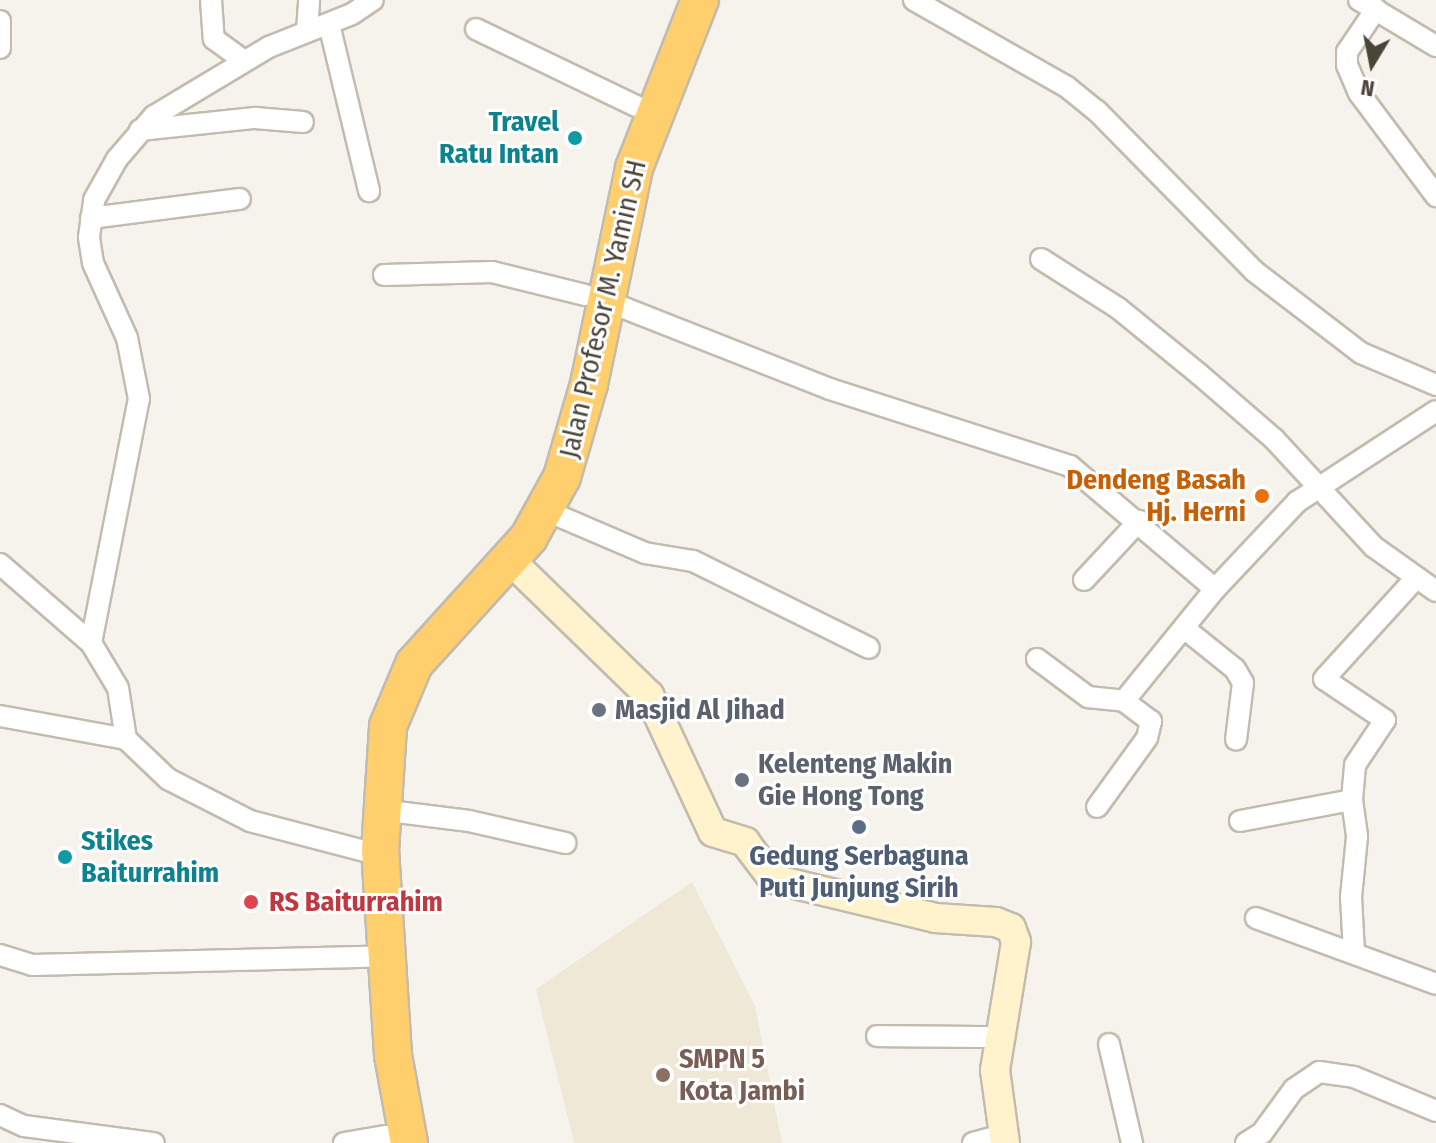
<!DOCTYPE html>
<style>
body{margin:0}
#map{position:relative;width:1436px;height:1143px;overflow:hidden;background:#f6f3ec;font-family:"Fira Sans Condensed",sans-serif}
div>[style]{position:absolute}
.education>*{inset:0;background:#efe8d6}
.roads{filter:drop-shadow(2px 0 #c2bbae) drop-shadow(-2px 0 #c2bbae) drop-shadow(0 2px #c2bbae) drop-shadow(0 -2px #c2bbae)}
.street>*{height:20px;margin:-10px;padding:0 10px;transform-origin:10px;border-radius:10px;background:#fff}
.secondary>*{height:28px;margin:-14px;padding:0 14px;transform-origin:14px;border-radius:14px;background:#fff3cd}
.highway>*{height:36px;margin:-18px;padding:0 18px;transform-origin:18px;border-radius:18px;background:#ffcf6e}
.dots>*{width:22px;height:22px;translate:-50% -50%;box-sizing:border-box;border:4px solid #fff;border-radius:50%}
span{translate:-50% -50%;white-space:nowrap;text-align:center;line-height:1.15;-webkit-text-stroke:6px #fff;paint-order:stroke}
.culture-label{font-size:28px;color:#0d838f;font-weight:700}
.right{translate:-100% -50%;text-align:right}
.left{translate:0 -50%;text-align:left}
.street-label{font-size:28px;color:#4b4439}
.food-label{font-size:28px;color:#c56008;font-weight:700}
.worship-label{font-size:28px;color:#5b616d;font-weight:700}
.service-label{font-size:28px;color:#4e5e75;font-weight:700}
.health-label{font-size:28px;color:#be3a42;font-weight:700}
.education-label{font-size:28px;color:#785e54;font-weight:700}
.north{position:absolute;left:1332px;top:24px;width:80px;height:80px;-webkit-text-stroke:6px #fff;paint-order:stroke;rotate:190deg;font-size:22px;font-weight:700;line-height:32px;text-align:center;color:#4b4439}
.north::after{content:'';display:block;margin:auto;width:28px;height:36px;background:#4b4439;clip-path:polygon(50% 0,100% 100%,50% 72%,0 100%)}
</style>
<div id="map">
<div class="education">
<div style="clip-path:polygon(692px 882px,755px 1006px,782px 1143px,574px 1143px,536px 989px)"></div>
</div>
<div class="roads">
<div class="street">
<div style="left:211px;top:0;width:39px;rotate:86deg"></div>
<div style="left:214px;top:39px;width:37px;rotate:36deg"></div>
<div style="left:914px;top:0;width:176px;rotate:29.6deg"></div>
<div style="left:1067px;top:87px;width:38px;rotate:39deg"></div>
<div style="left:1097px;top:111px;width:224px;rotate:45.5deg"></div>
<div style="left:1254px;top:271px;width:135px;rotate:37.5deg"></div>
<div style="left:1361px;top:353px;width:82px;rotate:23.1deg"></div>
<div style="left:1359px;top:0;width:90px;rotate:30.9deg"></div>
<div style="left:1376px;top:9px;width:52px;rotate:124deg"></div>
<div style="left:1347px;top:52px;width:13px;rotate:90deg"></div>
<div style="left:1347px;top:65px;width:30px;rotate:67deg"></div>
<div style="left:1359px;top:93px;width:129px;rotate:53.2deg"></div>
<div style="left:0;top:21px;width:27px;rotate:90deg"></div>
<div style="left:329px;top:24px;width:172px;rotate:76.5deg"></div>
<div style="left:476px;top:29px;width:178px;rotate:25.7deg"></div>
<div style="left:307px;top:31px;width:31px;rotate:-86deg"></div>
<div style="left:140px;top:130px;width:116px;rotate:-6deg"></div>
<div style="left:255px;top:118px;width:48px;rotate:4.8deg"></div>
<div style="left:91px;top:218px;width:150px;rotate:-7.3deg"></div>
<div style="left:1041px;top:259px;width:91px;rotate:32.5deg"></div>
<div style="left:1118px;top:308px;width:104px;rotate:39.2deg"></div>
<div style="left:1199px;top:374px;width:99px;rotate:40.9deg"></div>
<div style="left:1274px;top:439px;width:147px;rotate:47.2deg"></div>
<div style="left:1374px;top:547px;width:76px;rotate:35.4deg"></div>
<div style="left:384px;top:275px;width:108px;rotate:-1.6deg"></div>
<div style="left:492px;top:272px;width:96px;rotate:13.9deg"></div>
<div style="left:604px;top:300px;width:243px;rotate:21.5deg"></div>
<div style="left:830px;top:389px;width:252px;rotate:17.8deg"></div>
<div style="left:1070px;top:466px;width:190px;rotate:40.3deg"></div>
<div style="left:547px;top:511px;width:107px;rotate:23.2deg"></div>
<div style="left:645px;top:553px;width:49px;rotate:9.5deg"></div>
<div style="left:693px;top:561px;width:196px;rotate:26.3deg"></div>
<div style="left:0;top:564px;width:121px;rotate:41deg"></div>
<div style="left:91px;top:643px;width:52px;rotate:59deg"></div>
<div style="left:118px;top:688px;width:52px;rotate:81.1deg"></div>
<div style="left:1084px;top:580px;width:81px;rotate:-47deg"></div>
<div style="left:1184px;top:628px;width:65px;rotate:38.8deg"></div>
<div style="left:1235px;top:669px;width:16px;rotate:60deg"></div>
<div style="left:1243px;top:683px;width:57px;rotate:97deg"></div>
<div style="left:91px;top:643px;width:249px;rotate:-78.9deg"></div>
<div style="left:139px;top:399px;width:62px;rotate:-101.1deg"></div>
<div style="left:127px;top:338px;width:82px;rotate:-114.4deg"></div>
<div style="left:93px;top:263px;width:26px;rotate:-99deg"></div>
<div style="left:89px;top:237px;width:37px;rotate:-82deg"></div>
<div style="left:94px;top:200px;width:47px;rotate:-60.7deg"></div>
<div style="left:117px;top:159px;width:57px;rotate:-49.3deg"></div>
<div style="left:154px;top:116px;width:134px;rotate:-31deg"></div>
<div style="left:269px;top:47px;width:89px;rotate:-21.7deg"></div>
<div style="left:352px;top:14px;width:25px;rotate:-34deg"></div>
<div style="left:1037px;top:659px;width:64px;rotate:36.7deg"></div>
<div style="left:1088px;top:697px;width:36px;rotate:6deg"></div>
<div style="left:1124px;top:701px;width:34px;rotate:37deg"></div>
<div style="left:1151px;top:721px;width:17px;rotate:103deg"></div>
<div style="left:1147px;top:738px;width:85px;rotate:125.9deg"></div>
<div style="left:1124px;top:701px;width:144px;rotate:-50.9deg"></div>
<div style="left:1215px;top:589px;width:120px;rotate:-46.7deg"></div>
<div style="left:1297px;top:502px;width:166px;rotate:-33.2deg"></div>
<div style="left:0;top:716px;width:128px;rotate:10.3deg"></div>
<div style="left:126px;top:739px;width:58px;rotate:43.6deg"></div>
<div style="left:168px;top:779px;width:92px;rotate:27.1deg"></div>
<div style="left:250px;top:821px;width:118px;rotate:14.7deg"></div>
<div style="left:1352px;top:800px;width:37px;rotate:82deg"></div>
<div style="left:1357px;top:837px;width:60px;rotate:95.7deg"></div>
<div style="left:1351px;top:897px;width:55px;rotate:86.9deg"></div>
<div style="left:381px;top:810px;width:89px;rotate:7.1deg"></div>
<div style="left:469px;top:821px;width:99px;rotate:12.8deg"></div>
<div style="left:1240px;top:821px;width:114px;rotate:-10.6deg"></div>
<div style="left:1352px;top:800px;width:35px;rotate:-85deg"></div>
<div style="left:1355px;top:765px;width:54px;rotate:-56.3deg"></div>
<div style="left:1385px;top:720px;width:73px;rotate:-146.1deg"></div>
<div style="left:1324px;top:679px;width:135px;rotate:-47.7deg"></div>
<div style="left:1256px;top:918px;width:192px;rotate:20.1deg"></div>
<div style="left:0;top:955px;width:34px;rotate:17deg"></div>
<div style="left:32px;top:965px;width:337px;rotate:-1.4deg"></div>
<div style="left:877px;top:1036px;width:123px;rotate:0.5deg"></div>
<div style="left:1109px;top:1044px;width:102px;rotate:76.9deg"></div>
<div style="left:0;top:1115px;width:26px;rotate:25deg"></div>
<div style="left:24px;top:1126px;width:131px;rotate:7.5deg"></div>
<div style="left:344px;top:1143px;width:43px;rotate:-9.5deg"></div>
<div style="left:973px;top:1143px;width:31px;rotate:-15deg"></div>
<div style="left:1246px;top:1143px;width:19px;rotate:-32deg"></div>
<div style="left:1262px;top:1133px;width:54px;rotate:-54deg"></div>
<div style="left:1294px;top:1089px;width:30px;rotate:-34deg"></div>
<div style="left:1319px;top:1072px;width:35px;rotate:8deg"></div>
<div style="left:1354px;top:1077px;width:89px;rotate:22.5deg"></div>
</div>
<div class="secondary">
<div style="left:510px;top:560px;width:194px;rotate:44.2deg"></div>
<div style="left:649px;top:695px;width:151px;rotate:65deg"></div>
<div style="left:713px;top:832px;width:34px;rotate:17deg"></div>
<div style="left:745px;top:842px;width:46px;rotate:52.9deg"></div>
<div style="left:773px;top:879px;width:167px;rotate:13.5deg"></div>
<div style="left:935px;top:918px;width:61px;rotate:3.8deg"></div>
<div style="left:996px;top:922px;width:16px;rotate:22deg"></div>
<div style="left:1011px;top:928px;width:15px;rotate:70deg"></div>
<div style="left:1016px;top:942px;width:130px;rotate:99.3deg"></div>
<div style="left:995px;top:1070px;width:74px;rotate:82.2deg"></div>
</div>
<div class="highway">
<div style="left:409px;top:1143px;width:89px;rotate:-100.3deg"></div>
<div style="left:393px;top:1055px;width:204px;rotate:-93.6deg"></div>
<div style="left:380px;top:851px;width:125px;rotate:-86.3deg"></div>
<div style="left:388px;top:726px;width:67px;rotate:-67.2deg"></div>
<div style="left:414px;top:664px;width:171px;rotate:-47.8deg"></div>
<div style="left:529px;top:537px;width:68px;rotate:-61.2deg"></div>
<div style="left:562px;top:477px;width:97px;rotate:-73.8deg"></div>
<div style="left:589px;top:384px;width:221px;rotate:-78.2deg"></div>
<div style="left:634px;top:168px;width:180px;rotate:-68.6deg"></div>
</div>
</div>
<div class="dots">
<div style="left:575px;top:138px;background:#0f9aa8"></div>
<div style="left:1262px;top:496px;background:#e8710a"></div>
<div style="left:599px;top:710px;background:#6b7280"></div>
<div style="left:742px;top:780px;background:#6b7280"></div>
<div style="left:859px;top:827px;background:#5c6f8a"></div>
<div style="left:65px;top:857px;background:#0f9aa8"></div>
<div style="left:251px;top:902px;background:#e0444e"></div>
<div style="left:663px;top:1075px;background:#8d6e63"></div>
</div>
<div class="culture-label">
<span class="right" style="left:559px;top:138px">Travel<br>Ratu Intan</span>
<span class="left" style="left:81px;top:857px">Stikes<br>Baiturrahim</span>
</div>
<div class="street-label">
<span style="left:603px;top:309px;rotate:-77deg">Jalan Profesor M. Yamin SH</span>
</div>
<div class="food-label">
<span class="right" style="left:1246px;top:496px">Dendeng Basah<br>Hj. Herni</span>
</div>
<div class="worship-label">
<span class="left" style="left:615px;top:710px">Masjid Al Jihad</span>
<span class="left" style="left:758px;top:780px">Kelenteng Makin<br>Gie Hong Tong</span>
</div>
<div class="service-label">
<span style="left:859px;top:872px">Gedung Serbaguna<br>Puti Junjung Sirih</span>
</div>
<div class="health-label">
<span class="left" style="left:269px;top:902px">RS Baiturrahim</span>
</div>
<div class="education-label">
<span class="left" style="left:679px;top:1075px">SMPN 5<br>Kota Jambi</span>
</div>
<div class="north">N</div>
</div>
